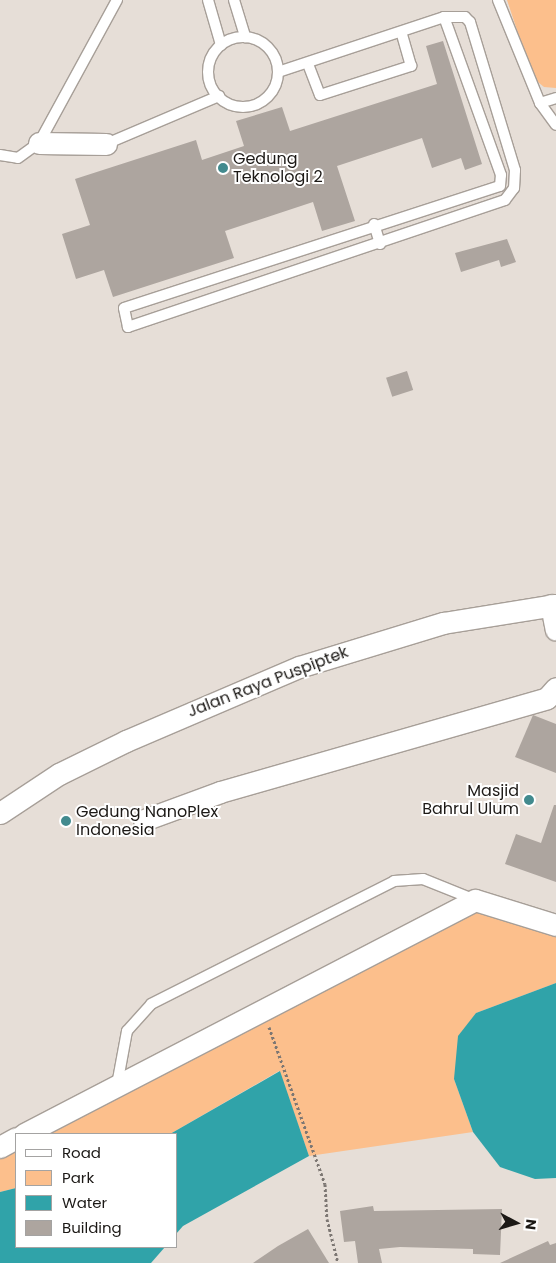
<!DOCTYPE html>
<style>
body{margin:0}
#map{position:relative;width:556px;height:1263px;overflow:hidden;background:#e6ded7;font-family:Poppins,sans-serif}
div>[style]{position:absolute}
.green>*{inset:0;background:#fcbf8c}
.water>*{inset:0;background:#30a3a9}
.building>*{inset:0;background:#ada59f;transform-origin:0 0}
.path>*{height:3px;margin-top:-1.5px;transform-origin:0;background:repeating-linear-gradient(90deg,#7d7773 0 2.5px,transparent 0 5px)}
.roads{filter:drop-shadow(1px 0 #a79f98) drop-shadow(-1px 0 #a79f98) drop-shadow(0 1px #a79f98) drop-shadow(0 -1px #a79f98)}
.service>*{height:10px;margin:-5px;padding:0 5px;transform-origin:5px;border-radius:5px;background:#fff}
.service>.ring{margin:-5px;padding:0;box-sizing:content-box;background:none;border:10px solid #fff;border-radius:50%}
.minor>*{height:21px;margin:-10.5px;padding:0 10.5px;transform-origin:10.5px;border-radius:10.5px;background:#fff}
.dots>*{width:14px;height:14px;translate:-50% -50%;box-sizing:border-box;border:2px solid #fff;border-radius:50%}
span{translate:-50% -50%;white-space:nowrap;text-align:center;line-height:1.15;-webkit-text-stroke:4px #fff;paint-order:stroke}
.poi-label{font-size:16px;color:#1c1916}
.left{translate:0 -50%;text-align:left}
.right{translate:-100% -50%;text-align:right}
.street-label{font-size:16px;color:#1c1916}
.legend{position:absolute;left:15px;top:1133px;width:162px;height:115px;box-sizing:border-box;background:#fff;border:1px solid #a4a3a2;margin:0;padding:6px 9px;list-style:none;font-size:15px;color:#1c1916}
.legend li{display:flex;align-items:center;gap:10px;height:25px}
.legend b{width:25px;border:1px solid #a4a3a2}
.north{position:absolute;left:491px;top:1198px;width:50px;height:50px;-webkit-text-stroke:4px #fff;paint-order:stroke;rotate:96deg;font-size:14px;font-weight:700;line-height:20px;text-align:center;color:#1c1916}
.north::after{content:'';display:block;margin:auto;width:18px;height:22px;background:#1c1916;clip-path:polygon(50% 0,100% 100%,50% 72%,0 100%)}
</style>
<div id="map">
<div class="green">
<div style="clip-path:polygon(507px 0,556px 0,556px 88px,544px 87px,533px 78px)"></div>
<div style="clip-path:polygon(468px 901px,556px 916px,556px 983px,476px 1013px,454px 1079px,473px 1132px,309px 1156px,279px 1071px,170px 1134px,24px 1134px)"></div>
<div style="clip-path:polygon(16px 1139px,16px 1188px,0 1192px,0 1147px)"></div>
</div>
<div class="water">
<div style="clip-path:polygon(556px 983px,556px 1178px,535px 1179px,500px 1167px,473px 1132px,454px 1079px,458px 1036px,476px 1013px)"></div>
<div style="clip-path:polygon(280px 1071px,309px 1156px,183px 1226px,176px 1234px,176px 1134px,170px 1134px)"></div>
<div style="clip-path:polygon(16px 1188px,16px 1247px,165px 1247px,151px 1263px,0 1263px,0 1192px)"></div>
</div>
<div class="building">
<div style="clip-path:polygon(443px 41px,482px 164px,465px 170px,461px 158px,432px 168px,422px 138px,337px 166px,355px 221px,322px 231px,313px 202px,225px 231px,234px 258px,113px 297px,104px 270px,76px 279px,62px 234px,90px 225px,75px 179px,196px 140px,202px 160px,244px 146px,236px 121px,282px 107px,290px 131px,437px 84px,426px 46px)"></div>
<div style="clip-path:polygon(507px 239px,516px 262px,501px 267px,499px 260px,461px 272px,455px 253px)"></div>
<div style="left:407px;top:371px;width:20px;height:22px;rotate:72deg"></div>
<div style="clip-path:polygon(533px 715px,556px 724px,556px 773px,515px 757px)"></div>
<div style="clip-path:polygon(554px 805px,556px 805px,556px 882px,505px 864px,516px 834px,541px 843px)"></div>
<div style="clip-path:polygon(373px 1206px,374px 1211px,502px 1209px,500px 1255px,473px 1254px,473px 1249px,400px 1247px,379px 1249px,382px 1263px,358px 1263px,355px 1241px,344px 1242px,340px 1211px)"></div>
<div style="clip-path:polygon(308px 1229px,329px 1263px,253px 1263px,278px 1246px)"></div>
<div style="clip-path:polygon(548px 1241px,550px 1245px,556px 1243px,556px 1263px,500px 1263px)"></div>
</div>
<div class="path">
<div style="left:269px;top:1027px;width:167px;rotate:70.4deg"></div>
<div style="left:325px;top:1184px;width:35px;rotate:87deg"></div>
<div style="left:327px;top:1219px;width:45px;rotate:76deg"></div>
</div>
<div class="roads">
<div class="service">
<div style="left:208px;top:0;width:47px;rotate:73.9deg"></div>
<div style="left:234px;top:0;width:39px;rotate:73deg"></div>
<div style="left:498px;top:0;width:111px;rotate:67.8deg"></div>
<div style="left:540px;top:103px;width:27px;rotate:54deg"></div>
<div class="ring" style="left:208px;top:37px;width:60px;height:60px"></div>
<div style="left:308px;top:64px;width:33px;rotate:69deg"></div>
<div style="left:320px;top:95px;width:96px;rotate:-17.7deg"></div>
<div style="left:411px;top:66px;width:35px;rotate:-106deg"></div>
<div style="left:278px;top:72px;width:175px;rotate:-18.3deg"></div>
<div style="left:444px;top:17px;width:21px"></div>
<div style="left:465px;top:17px;width:7px;rotate:45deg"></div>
<div style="left:470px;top:22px;width:155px;rotate:73.1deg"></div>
<div style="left:515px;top:170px;width:18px;rotate:93deg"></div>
<div style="left:514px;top:188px;width:15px;rotate:127deg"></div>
<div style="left:505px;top:200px;width:398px;rotate:161.4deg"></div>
<div style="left:128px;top:327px;width:19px;rotate:-102deg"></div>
<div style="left:124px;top:308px;width:395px;rotate:-18deg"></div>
<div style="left:500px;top:186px;width:11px;rotate:-85deg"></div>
<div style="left:501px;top:175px;width:168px;rotate:-109.8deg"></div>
<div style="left:540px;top:103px;width:17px;rotate:-17deg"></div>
<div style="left:106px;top:144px;width:123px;rotate:-23deg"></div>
<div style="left:0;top:155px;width:18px;rotate:9deg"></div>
<div style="left:18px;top:158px;width:26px;rotate:-36deg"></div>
<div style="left:39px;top:143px;width:163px;rotate:-61.4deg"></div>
<div style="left:374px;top:224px;width:21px;rotate:73deg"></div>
<div style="left:117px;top:1085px;width:55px;rotate:-79.5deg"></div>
<div style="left:127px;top:1031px;width:36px;rotate:-48deg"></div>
<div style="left:151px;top:1004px;width:272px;rotate:-26.8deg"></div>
<div style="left:394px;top:881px;width:29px;rotate:-4deg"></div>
<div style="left:423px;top:879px;width:54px;rotate:21.8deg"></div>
</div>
<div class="minor">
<div style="left:39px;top:143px;width:67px;rotate:0.9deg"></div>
<div style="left:551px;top:605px;width:25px;rotate:79deg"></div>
<div style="left:0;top:813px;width:71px;rotate:-33.5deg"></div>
<div style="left:59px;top:774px;width:75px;rotate:-26.2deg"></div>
<div style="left:126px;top:741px;width:188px;rotate:-23.2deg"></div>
<div style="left:299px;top:667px;width:151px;rotate:-17deg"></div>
<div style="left:443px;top:623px;width:114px;rotate:-9.1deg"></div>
<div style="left:144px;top:820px;width:81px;rotate:-20.2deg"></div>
<div style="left:220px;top:792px;width:340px;rotate:-16deg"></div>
<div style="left:547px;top:698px;width:13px;rotate:-48deg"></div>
<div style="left:24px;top:1134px;width:508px;rotate:-27.42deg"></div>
<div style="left:475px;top:900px;width:85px;rotate:17.2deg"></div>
<div style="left:0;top:1147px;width:18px;rotate:-29deg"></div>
</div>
</div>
<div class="dots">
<div style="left:223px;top:168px;background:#428a8e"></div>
<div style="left:529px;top:800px;background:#428a8e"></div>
<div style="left:66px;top:821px;background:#428a8e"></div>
</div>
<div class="poi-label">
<span class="left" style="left:233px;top:168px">Gedung<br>Teknologi 2</span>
<span class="right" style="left:519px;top:800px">Masjid<br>Bahrul Ulum</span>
<span class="left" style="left:76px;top:821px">Gedung NanoPlex<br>Indonesia</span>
</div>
<div class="street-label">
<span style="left:268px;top:682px;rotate:-21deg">Jalan Raya Puspiptek</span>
</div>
<ul class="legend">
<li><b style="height:6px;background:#fff"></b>Road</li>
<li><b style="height:14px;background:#fcbf8c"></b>Park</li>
<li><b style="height:14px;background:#30a3a9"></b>Water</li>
<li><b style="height:14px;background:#ada59f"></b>Building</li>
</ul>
<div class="north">N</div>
</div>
